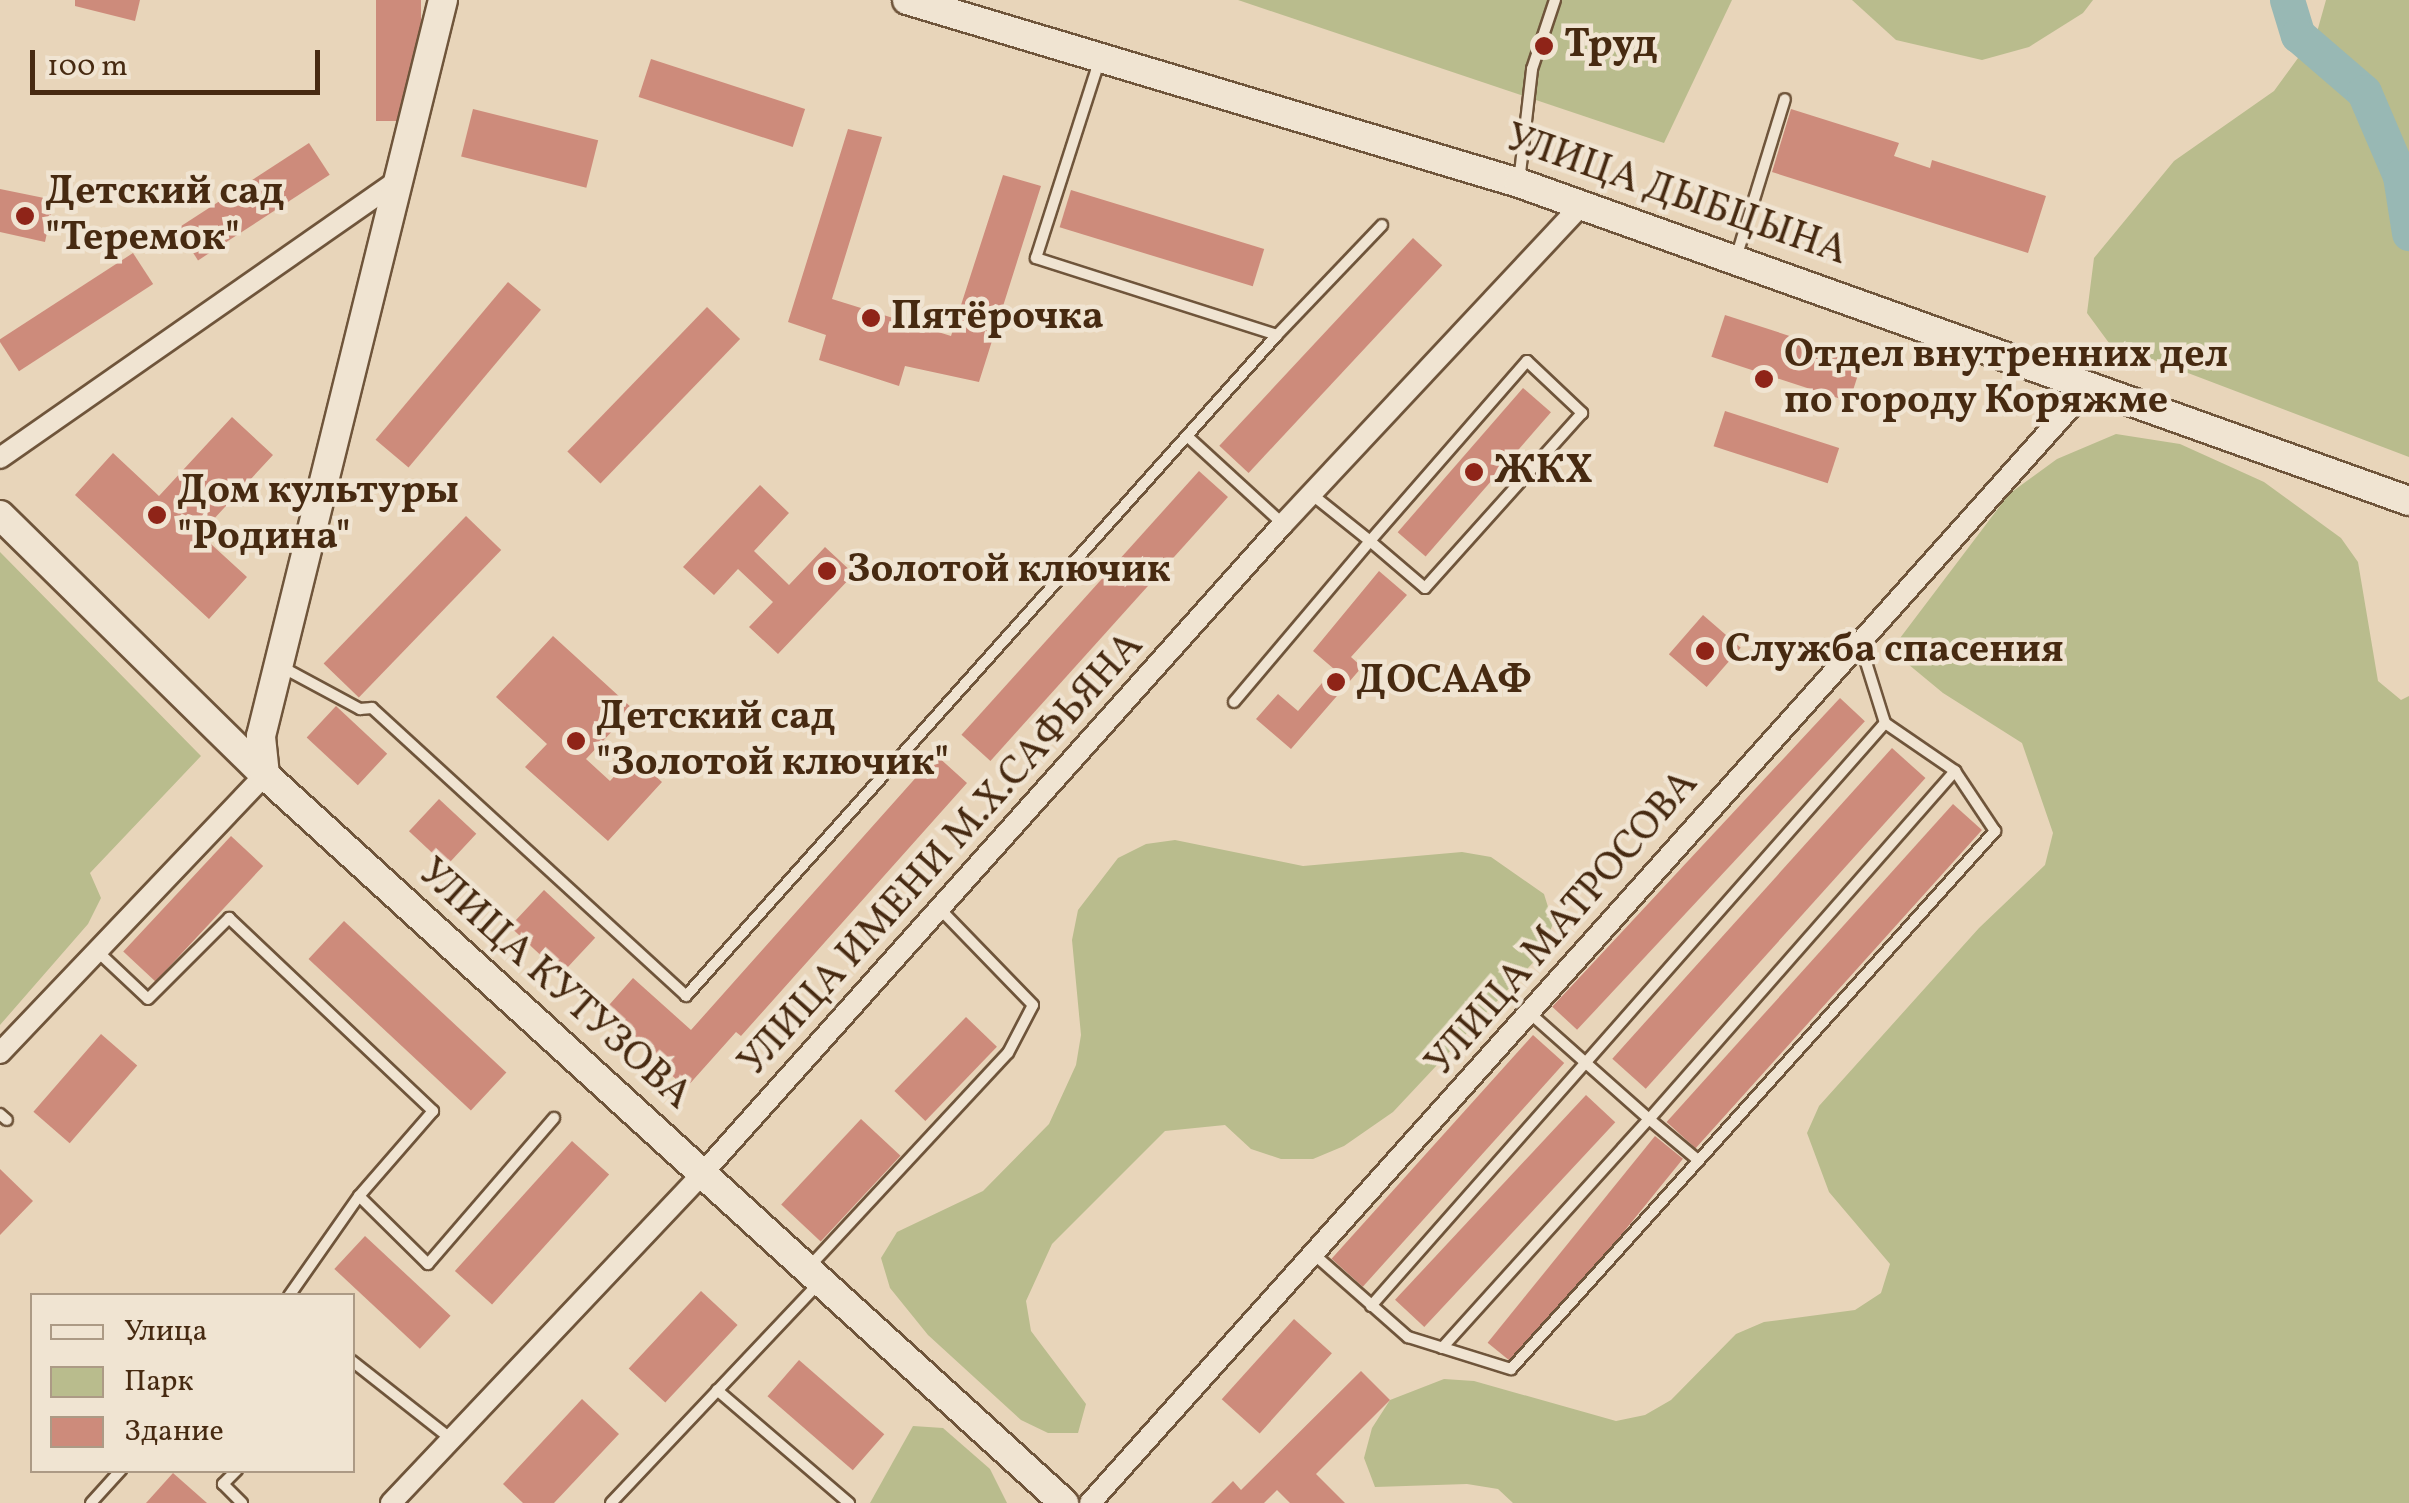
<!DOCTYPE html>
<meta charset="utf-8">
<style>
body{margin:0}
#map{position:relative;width:2409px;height:1503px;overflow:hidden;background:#e8d5ba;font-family:Vollkorn,serif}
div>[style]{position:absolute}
.green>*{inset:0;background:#b9bc8d}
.river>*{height:35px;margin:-17.5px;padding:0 17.5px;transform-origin:17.5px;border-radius:17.5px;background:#98b8b4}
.building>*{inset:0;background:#cd8b7b;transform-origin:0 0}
.roads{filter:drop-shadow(2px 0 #6f553b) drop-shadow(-2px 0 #6f553b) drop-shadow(0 2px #6f553b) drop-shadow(0 -2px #6f553b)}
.service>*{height:10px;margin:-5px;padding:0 5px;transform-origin:5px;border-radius:5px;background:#f0e4d2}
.minor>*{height:20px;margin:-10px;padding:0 10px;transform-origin:10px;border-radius:10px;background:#f0e4d2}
.tertiary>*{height:28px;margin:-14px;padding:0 14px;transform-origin:14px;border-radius:14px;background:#f0e4d2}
.dots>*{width:28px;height:28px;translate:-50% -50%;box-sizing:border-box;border:5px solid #f0e4d2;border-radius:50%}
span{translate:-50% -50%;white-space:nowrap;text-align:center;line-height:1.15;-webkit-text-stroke:9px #f0e4d2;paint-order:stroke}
.poi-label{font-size:40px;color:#472a11;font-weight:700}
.left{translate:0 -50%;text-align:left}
.street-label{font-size:40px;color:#472a11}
.legend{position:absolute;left:30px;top:1293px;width:325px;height:180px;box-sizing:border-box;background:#f0e4d2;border:2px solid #ac9a85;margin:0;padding:12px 18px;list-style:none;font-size:30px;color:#472a11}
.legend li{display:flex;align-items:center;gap:20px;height:50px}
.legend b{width:50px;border:2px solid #ac9a85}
.scale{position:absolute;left:30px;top:50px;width:290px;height:45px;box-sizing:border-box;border:5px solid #472a11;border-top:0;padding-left:12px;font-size:30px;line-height:35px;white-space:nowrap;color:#472a11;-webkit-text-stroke:8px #f0e4d2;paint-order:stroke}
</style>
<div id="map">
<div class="green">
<div style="clip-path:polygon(1238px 0,1732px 0,1664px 143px)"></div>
<div style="clip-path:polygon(1852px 0,2093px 0,2083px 13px,2029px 47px,1982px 60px,1896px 40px)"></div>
<div style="clip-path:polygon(2326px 0,2409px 0,2409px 457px,2109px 343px,2087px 313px,2094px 258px,2174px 161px,2274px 91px,2317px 32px)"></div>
<div style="clip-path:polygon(2116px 434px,2180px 444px,2264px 482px,2341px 538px,2358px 562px,2378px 681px,2401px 700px,2409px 696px,2409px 1503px,1513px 1503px,1498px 1489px,1467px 1484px,1375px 1487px,1364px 1458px,1372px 1428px,1390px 1400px,1444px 1379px,1474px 1381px,1616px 1421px,1645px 1415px,1671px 1400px,1736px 1334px,1764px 1322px,1855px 1310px,1881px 1293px,1890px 1264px,1829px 1192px,1807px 1133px,1819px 1106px,1979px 928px,2045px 865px,2053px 833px,2022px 743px,1943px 693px,1891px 650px,2009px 494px,2057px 459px)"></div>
<div style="clip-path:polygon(0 552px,201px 756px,90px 873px,101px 898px,88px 924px,0 1025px)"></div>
<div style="clip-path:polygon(1175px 840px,1303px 866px,1462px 852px,1491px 857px,1544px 894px,1553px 923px,1543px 952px,1393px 1112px,1344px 1146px,1313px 1159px,1281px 1159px,1251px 1149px,1225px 1125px,1165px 1131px,1052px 1244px,1026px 1301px,1031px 1331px,1086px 1404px,1078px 1433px,1048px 1433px,1021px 1420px,928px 1335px,890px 1288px,881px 1258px,897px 1232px,983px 1191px,1049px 1124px,1076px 1065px,1081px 1035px,1072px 940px,1078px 910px,1118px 858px,1146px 844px)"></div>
<div style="clip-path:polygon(913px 1426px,943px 1428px,990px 1469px,1007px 1503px,870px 1503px)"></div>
</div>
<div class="river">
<div style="left:2287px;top:0;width:37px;rotate:73deg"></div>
<div style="left:2298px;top:35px;width:87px;rotate:40.8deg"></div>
<div style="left:2364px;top:92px;width:91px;rotate:66.8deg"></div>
<div style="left:2400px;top:176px;width:58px;rotate:81deg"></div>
</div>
<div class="building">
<div style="clip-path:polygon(75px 0,140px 0,135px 21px,75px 6px)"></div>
<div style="left:376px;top:0;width:45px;height:121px"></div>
<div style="left:651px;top:59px;width:162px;height:40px;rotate:18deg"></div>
<div style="left:473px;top:109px;width:129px;height:49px;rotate:14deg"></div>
<div style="clip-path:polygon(1791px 109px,1899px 143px,1894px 156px,1930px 168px,1932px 160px,2046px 196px,2028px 253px,1772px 172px)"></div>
<div style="clip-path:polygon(848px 129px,882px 137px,832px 299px,951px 336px,1003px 175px,1041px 186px,979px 382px,905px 366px,899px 386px,819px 360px,826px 335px,788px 322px)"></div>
<div style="left:309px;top:143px;width:38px;height:157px;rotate:57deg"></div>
<div style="clip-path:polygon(0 189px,54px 200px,45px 242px,0 232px)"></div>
<div style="left:1071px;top:190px;width:202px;height:39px;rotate:17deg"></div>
<div style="left:1413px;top:238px;width:40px;height:284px;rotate:43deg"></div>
<div style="left:133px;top:253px;width:37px;height:160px;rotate:57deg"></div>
<div style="left:508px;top:282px;width:43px;height:206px;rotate:40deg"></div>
<div style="left:707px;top:307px;width:46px;height:201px;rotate:44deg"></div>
<div style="left:1725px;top:315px;width:145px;height:44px;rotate:18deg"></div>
<div style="left:1523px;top:388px;width:37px;height:191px;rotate:41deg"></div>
<div style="left:1725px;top:411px;width:120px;height:37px;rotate:18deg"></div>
<div style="clip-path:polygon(232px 417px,273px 455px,200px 534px,247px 577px,209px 619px,75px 495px,113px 453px,159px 496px)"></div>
<div style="left:1199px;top:471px;width:39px;height:355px;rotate:42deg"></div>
<div style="clip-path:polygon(760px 485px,789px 513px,754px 551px,789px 585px,825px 547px,854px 574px,778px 654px,749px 627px,773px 602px,738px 569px,714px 595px,683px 567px)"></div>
<div style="left:466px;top:516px;width:49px;height:205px;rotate:44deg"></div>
<div style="clip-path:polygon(1379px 571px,1407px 595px,1351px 657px,1362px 667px,1291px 749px,1256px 719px,1278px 694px,1298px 711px,1334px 669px,1313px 651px)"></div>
<div style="left:1703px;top:615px;width:50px;height:52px;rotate:41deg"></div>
<div style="clip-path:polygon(553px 636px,633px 709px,586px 759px,610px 781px,633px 756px,662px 782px,608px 841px,525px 767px,547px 744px,496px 697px)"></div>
<div style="left:1840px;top:698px;width:34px;height:422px;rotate:43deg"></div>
<div style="left:336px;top:706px;width:70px;height:43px;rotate:43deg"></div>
<div style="left:1892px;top:748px;width:45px;height:418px;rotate:42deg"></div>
<div style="clip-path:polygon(936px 755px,967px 783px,741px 1036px,736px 1032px,686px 1088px,602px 1013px,633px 978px,691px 1030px)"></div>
<div style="left:439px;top:799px;width:51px;height:44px;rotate:43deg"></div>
<div style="left:1953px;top:804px;width:39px;height:428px;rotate:42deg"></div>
<div style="left:231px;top:836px;width:44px;height:158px;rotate:43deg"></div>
<div style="left:544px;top:890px;width:70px;height:50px;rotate:43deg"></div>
<div style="left:344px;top:921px;width:222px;height:52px;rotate:43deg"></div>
<div style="left:966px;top:1017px;width:43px;height:103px;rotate:44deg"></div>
<div style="left:101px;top:1034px;width:48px;height:103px;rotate:41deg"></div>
<div style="left:1533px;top:1035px;width:42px;height:301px;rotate:42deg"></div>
<div style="left:1586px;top:1095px;width:40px;height:280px;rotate:43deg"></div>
<div style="left:861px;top:1119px;width:54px;height:117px;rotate:43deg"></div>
<div style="left:1655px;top:1136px;width:36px;height:266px;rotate:39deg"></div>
<div style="left:572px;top:1141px;width:50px;height:175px;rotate:42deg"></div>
<div style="clip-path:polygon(0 1169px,33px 1201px,0 1235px)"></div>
<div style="left:365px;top:1236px;width:117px;height:45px;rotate:43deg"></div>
<div style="left:701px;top:1291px;width:50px;height:106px;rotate:43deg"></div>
<div style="left:1294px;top:1319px;width:51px;height:108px;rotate:42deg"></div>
<div style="left:799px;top:1360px;width:113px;height:48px;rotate:41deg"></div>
<div style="clip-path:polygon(1361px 1371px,1390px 1400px,1316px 1474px,1345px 1503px,1290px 1503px,1277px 1490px,1264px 1503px,1211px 1503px,1233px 1481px,1241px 1490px)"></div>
<div style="clip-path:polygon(582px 1399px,619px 1434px,554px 1503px,523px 1503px,503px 1484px)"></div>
<div style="clip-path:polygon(173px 1473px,207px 1503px,146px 1503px)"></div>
</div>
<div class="roads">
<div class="service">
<div style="left:1519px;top:182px;width:114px;rotate:-83.4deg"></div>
<div style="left:1532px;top:69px;width:73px;rotate:-71.6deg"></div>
<div style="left:1736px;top:258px;width:166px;rotate:-72.9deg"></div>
<div style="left:1277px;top:335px;width:152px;rotate:-46.3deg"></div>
<div style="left:1187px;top:436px;width:130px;rotate:42.5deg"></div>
<div style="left:1860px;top:643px;width:84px;rotate:72.6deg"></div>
<div style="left:280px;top:666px;width:91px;rotate:28.3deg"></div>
<div style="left:360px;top:709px;width:12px;rotate:-5deg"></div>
<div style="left:372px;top:708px;width:426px;rotate:42.5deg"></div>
<div style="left:686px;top:996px;width:887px;rotate:-48.2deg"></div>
<div style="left:1277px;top:335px;width:253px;rotate:-162.3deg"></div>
<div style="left:1036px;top:258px;width:206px;rotate:-72.2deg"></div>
<div style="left:1234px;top:702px;width:211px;rotate:-49.8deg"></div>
<div style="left:1370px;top:541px;width:239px;rotate:-48.9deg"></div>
<div style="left:1527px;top:361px;width:76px;rotate:43.4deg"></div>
<div style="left:1582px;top:413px;width:235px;rotate:131.9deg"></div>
<div style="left:1425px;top:588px;width:72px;rotate:-139.5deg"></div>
<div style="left:1370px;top:541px;width:70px;rotate:-141.3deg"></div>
<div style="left:96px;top:950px;width:71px;rotate:43.3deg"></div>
<div style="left:148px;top:999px;width:115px;rotate:-45deg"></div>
<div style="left:229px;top:918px;width:281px;rotate:43.4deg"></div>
<div style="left:433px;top:1111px;width:113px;rotate:131deg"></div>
<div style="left:359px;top:1196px;width:122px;rotate:125deg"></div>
<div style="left:0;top:1114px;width:9px;rotate:41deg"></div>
<div style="left:359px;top:1196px;width:97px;rotate:44.6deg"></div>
<div style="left:428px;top:1264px;width:193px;rotate:-49.2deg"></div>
<div style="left:1316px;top:1256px;width:123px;rotate:41.4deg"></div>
<div style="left:1408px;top:1337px;width:108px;rotate:17.3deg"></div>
<div style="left:1511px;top:1369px;width:724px;rotate:-48.02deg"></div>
<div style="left:1995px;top:831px;width:72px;rotate:-123.7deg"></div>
<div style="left:1955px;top:771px;width:463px;rotate:131.3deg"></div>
<div style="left:1649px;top:1119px;width:157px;rotate:-138.4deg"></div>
<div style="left:809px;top:1267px;width:292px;rotate:-47.1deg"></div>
<div style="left:1008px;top:1053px;width:54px;rotate:-62.5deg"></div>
<div style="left:1033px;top:1005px;width:132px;rotate:-134.1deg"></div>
<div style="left:1371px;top:1306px;width:777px;rotate:-48.6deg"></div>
<div style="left:1885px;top:723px;width:85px;rotate:34.4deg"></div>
<div style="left:1442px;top:1348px;width:309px;rotate:-47.9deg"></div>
<div style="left:1649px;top:1119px;width:65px;rotate:40deg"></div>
<div style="left:352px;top:1361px;width:126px;rotate:38.2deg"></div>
<div style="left:717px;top:1390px;width:174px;rotate:40.6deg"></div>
<div style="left:237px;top:1470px;width:20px;rotate:135deg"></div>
<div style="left:223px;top:1484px;width:27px;rotate:45deg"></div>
<div style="left:91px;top:1503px;width:45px;rotate:-47.7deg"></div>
<div style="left:611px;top:1503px;width:300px;rotate:-46.6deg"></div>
</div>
<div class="minor">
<div style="left:0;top:458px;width:490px;rotate:-34.9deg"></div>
<div style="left:0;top:1053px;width:384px;rotate:-46.4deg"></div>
<div style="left:391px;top:1503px;width:453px;rotate:-46.6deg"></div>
<div style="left:702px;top:1174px;width:872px;rotate:-48.21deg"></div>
<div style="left:1283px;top:524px;width:436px;rotate:-46.9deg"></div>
<div style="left:1090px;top:1503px;width:1495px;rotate:-48.17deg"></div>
</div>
<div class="tertiary">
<div style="left:907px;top:0;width:639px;rotate:16.65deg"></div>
<div style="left:1519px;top:183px;width:945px;rotate:19.66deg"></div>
<div style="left:0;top:515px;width:371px;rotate:44.5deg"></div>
<div style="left:265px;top:775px;width:1081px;rotate:42.34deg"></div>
<div style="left:265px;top:775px;width:39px;rotate:-96deg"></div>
<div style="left:261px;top:736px;width:758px;rotate:-76.11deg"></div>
</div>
</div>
<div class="dots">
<div style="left:1544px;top:46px;background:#8f2418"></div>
<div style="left:25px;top:216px;background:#8f2418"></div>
<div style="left:871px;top:318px;background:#8f2418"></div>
<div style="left:1764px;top:379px;background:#8f2418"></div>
<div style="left:1474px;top:472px;background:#8f2418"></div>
<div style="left:157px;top:515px;background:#8f2418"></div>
<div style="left:827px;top:571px;background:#8f2418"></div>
<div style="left:1705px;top:651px;background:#8f2418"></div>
<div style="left:1336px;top:682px;background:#8f2418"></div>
<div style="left:576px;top:741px;background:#8f2418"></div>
</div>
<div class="poi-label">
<span class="left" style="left:1564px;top:46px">Труд</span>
<span class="left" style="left:45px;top:216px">Детский сад<br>"Теремок"</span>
<span class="left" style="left:891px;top:318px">Пятёрочка</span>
<span class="left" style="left:1784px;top:379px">Отдел внутренних дел<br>по городу Коряжме</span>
<span class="left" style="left:1494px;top:472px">ЖКХ</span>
<span class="left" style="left:177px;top:515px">Дом культуры<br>"Родина"</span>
<span class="left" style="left:847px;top:571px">Золотой ключик</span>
<span class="left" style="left:1725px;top:651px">Служба спасения</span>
<span class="left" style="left:1356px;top:682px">ДОСААФ</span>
<span class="left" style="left:596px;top:741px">Детский сад<br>"Золотой ключик"</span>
</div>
<div class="street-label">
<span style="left:1676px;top:196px;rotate:19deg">УЛИЦА ДЫБЦЫНА</span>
<span style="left:942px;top:855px;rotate:-48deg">УЛИЦА ИМЕНИ М.Х.САФЬЯНА</span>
<span style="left:1563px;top:924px;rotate:-49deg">УЛИЦА МАТРОСОВА</span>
<span style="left:554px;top:985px;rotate:42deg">УЛИЦА КУТУЗОВА</span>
</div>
<ul class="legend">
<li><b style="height:12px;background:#f0e4d2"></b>Улица</li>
<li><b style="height:28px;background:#b9bc8d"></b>Парк</li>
<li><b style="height:28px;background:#cd8b7b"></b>Здание</li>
</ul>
<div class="scale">100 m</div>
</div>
